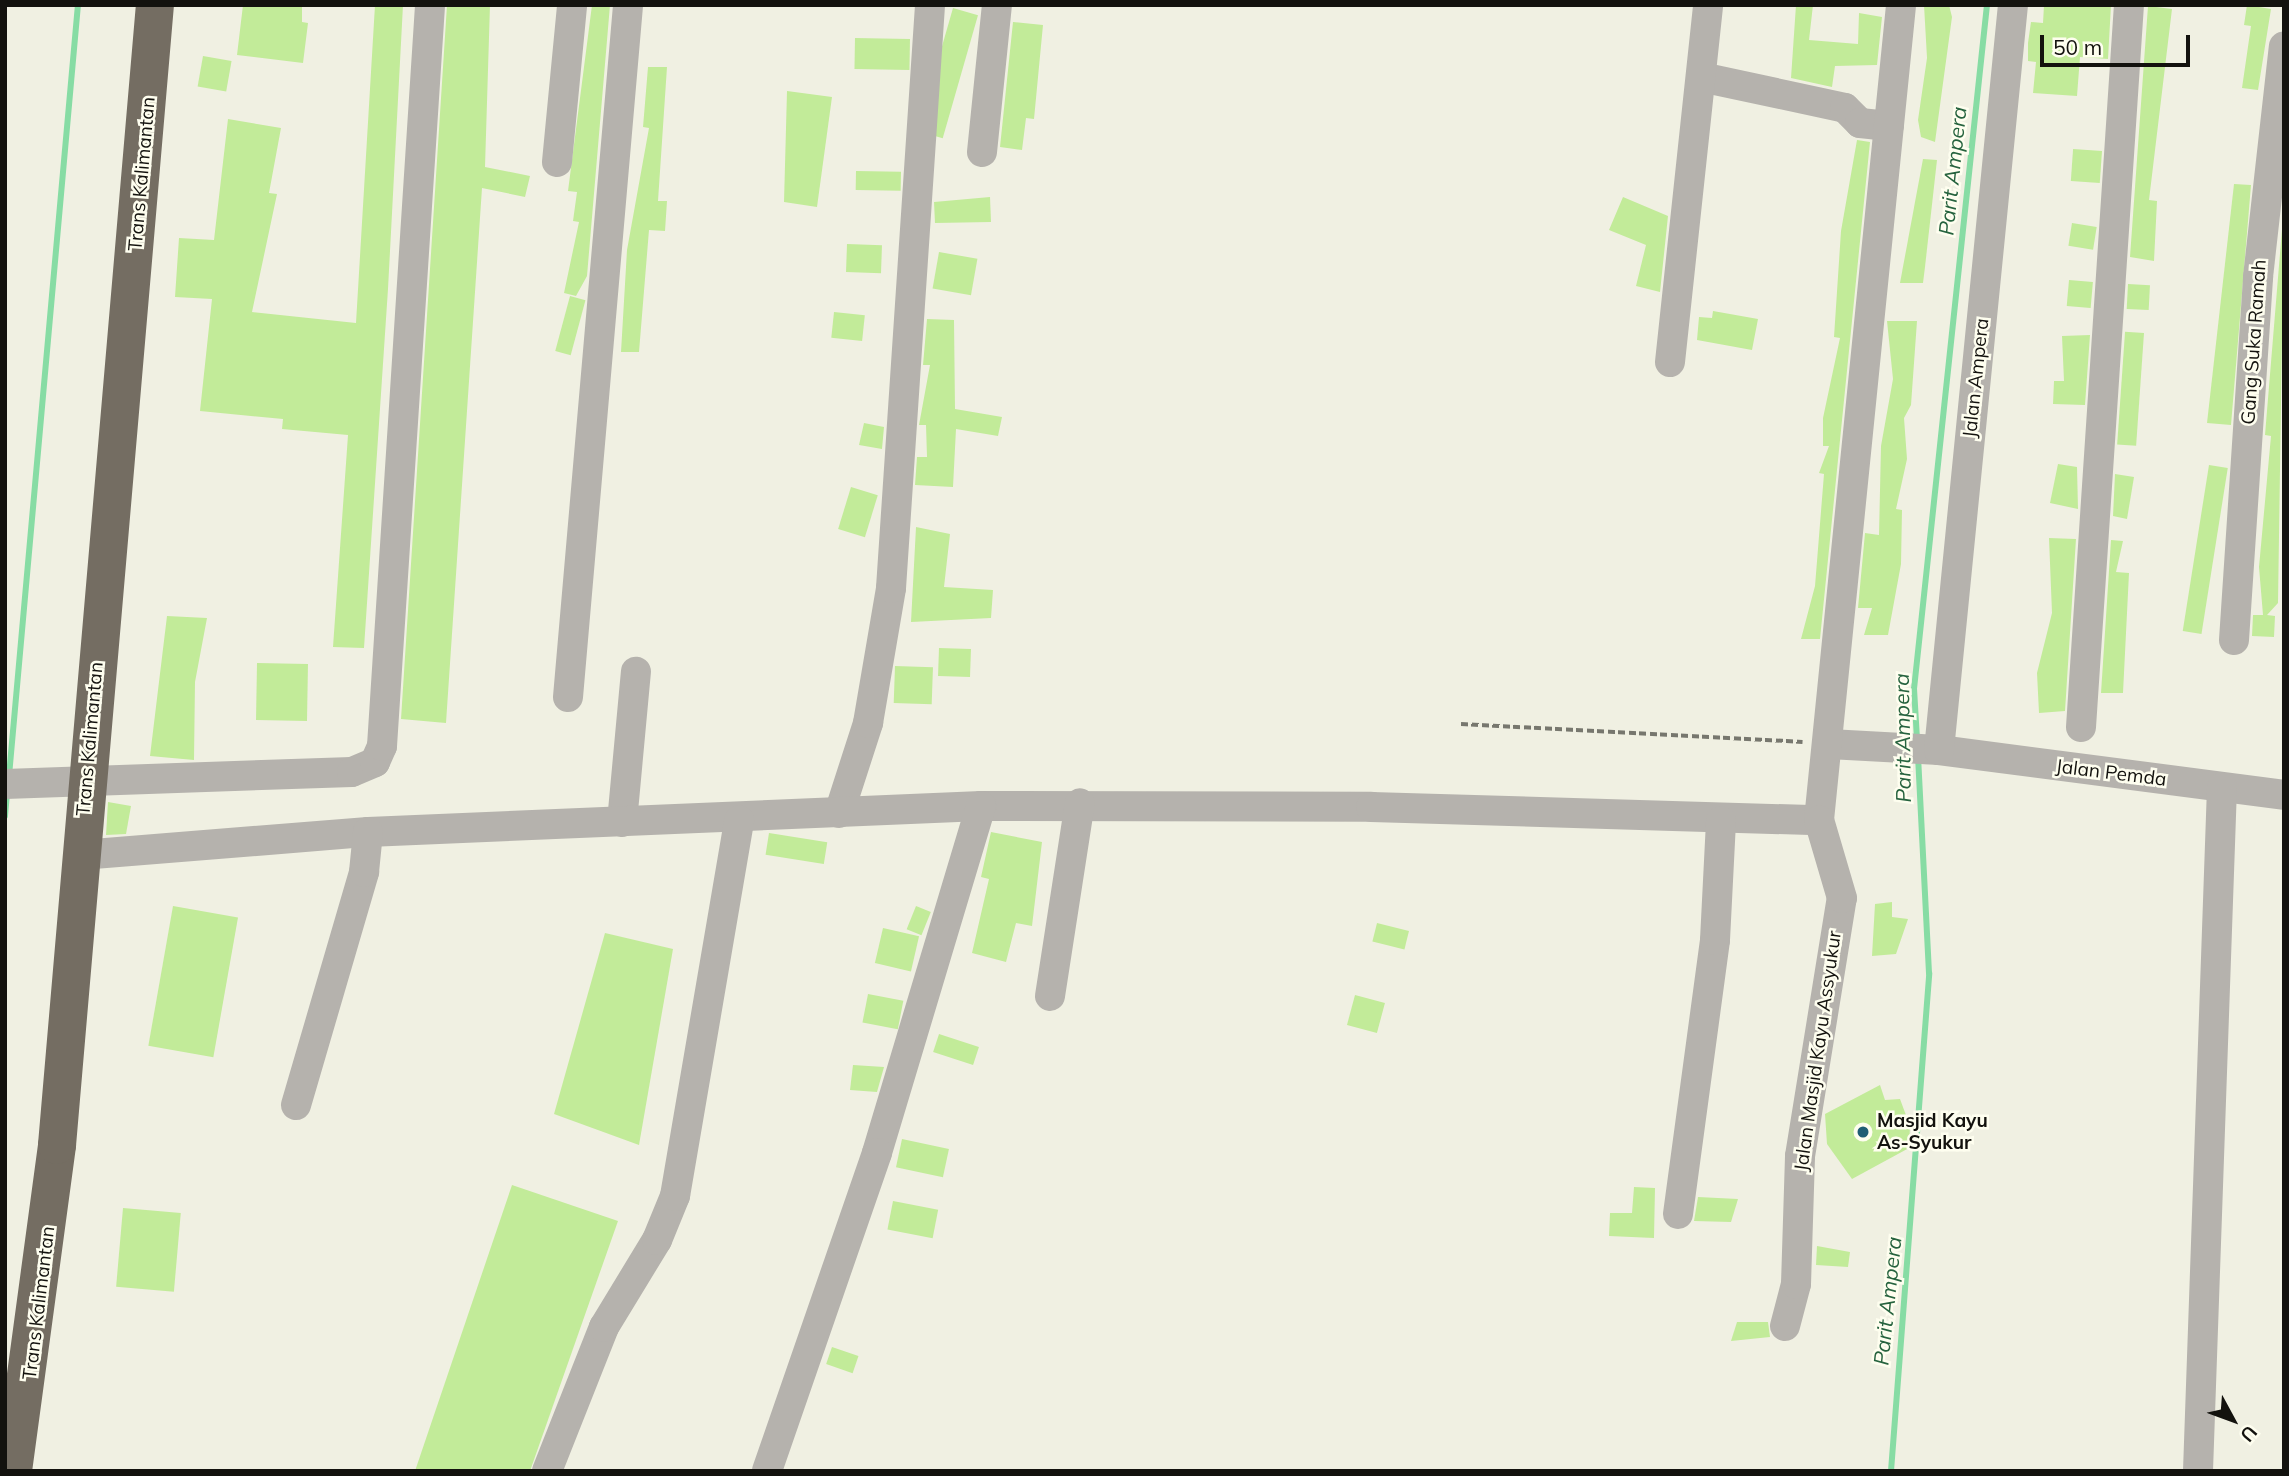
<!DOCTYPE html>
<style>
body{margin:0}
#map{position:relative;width:2289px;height:1476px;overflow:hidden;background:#f0f0e2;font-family:Mulish,sans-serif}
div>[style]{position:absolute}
.stream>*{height:6px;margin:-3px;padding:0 3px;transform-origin:3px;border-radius:3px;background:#87dca4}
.building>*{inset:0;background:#c2eb99;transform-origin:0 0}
.path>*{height:3.5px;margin-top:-1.75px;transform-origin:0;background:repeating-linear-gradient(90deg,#77776e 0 7px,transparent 0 10.5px)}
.minor>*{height:30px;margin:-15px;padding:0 15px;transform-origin:15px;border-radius:15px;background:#b5b2ad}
.highway>*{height:38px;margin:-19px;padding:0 19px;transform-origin:19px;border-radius:19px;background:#746d62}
.dots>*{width:19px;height:19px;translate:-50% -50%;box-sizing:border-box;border:4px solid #fefeef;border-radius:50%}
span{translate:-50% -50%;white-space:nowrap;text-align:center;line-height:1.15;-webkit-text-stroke:5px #fefeef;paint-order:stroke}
.street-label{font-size:19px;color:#13120e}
.poi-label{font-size:19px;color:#13120e;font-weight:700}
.left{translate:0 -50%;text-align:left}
.water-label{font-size:21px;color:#26633e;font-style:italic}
.frame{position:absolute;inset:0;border:7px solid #13120e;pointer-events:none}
.north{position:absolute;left:2198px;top:1385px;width:70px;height:70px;-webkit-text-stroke:5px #fefeef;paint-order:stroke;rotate:131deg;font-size:19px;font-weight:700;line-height:28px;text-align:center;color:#13120e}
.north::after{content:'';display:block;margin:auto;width:24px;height:32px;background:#13120e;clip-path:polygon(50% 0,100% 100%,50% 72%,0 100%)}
.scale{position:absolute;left:2040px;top:35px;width:150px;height:32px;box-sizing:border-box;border:4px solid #13120e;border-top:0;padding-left:9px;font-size:21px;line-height:24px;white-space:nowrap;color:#13120e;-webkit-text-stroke:5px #fefeef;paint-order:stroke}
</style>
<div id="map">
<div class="stream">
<div style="left:1917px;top:739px;width:50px;rotate:-93.4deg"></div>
<div style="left:1914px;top:689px;width:688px;rotate:-83.91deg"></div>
<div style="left:9px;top:776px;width:774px;rotate:-84.89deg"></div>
<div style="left:5px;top:816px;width:23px;rotate:-85deg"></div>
<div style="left:1891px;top:1471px;width:499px;rotate:-85.6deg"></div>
<div style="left:1929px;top:973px;width:216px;rotate:-92.9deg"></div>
</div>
<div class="building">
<div style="clip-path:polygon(243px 5px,302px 5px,302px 22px,308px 23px,303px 63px,237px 55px)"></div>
<div style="clip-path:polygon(375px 5px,403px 5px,388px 289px,364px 648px,333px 647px,348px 435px,282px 429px,283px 419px,200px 411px,212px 299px,175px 297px,179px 238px,214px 240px,228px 119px,281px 128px,269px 193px,277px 194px,252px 312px,356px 323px)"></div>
<div style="clip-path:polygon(447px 5px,490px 5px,485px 167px,530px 176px,525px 197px,482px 188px,446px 723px,401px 719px)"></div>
<div style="clip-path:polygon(592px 5px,610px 5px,587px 276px,576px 296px,564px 293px,579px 222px,573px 221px,577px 192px,568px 191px)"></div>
<div style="clip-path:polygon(1796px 5px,1813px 5px,1809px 40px,1858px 44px,1859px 13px,1882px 17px,1877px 65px,1835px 66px,1832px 87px,1791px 78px)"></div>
<div style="clip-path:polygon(1924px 5px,1949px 5px,1952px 17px,1935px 142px,1921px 137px,1918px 120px,1927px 58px)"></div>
<div style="clip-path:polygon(2044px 5px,2111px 5px,2108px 59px,2080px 57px,2077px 96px,2033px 93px,2036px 62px,2028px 61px,2028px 43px,2031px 22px,2043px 23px)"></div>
<div style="clip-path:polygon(2247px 5px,2271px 9px,2258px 90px,2242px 88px,2251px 26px,2244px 25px)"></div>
<div style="clip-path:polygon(2148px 6px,2172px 9px,2149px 200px,2157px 201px,2154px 261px,2130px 257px)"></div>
<div style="left:953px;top:8px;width:26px;height:128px;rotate:16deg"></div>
<div style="clip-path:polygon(1013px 22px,1043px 25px,1034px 119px,1026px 118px,1022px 150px,1000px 147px)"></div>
<div style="left:855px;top:38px;width:55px;height:31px;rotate:1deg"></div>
<div style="left:203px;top:56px;width:29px;height:31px;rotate:10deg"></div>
<div style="clip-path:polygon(648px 67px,667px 67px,658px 201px,667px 201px,665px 231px,649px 230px,639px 352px,621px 352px,627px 250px,649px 128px,643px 127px)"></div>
<div style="clip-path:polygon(787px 91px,832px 97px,817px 207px,784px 202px)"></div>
<div style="clip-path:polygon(1857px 140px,1870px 142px,1820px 639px,1801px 639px,1815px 586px,1824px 474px,1819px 473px,1829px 446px,1823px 446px,1823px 418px,1840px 338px,1834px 337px,1841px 231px)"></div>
<div style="left:2102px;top:151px;width:32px;height:29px;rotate:94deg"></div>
<div style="clip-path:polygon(1923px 159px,1937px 160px,1925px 267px,1923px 283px,1900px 283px)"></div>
<div style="left:856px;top:171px;width:45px;height:19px;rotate:1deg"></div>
<div style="clip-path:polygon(2234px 184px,2251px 185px,2231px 425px,2207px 423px)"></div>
<div style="clip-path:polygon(990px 197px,991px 222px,935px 223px,934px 202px)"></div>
<div style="clip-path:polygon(1623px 197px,1668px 216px,1660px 292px,1636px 286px,1646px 245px,1609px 230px)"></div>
<div style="clip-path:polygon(2284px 205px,2278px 603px,2267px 615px,2275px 616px,2274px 637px,2252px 636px,2253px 615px,2263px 615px,2259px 567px,2271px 436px,2265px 435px)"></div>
<div style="left:2072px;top:223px;width:25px;height:23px;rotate:9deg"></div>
<div style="left:847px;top:244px;width:35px;height:28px;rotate:2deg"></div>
<div style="left:939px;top:252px;width:39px;height:37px;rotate:10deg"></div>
<div style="left:2069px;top:280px;width:24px;height:26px;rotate:5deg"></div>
<div style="left:2128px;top:284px;width:22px;height:25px;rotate:3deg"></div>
<div style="left:570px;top:296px;width:16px;height:57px;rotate:15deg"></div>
<div style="clip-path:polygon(1713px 311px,1758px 319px,1752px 350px,1697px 340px,1699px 317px,1712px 318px)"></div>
<div style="left:834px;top:312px;width:31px;height:26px;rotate:6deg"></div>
<div style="clip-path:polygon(927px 319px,954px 320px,955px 409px,1002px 417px,998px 436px,956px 429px,953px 487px,915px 485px,917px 457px,927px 457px,926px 425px,919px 425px,930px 365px,923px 365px)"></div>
<div style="clip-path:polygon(1887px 321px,1917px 321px,1911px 405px,1904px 418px,1907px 459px,1896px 509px,1902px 510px,1901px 564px,1888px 635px,1864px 635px,1872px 608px,1858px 608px,1865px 533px,1879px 535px,1881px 446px,1893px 379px)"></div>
<div style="left:2144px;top:333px;width:113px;height:19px;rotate:94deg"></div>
<div style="clip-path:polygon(2090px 335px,2085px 405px,2053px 404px,2054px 381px,2064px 381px,2062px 336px)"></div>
<div style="clip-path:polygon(864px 423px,884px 427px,882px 449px,859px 445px)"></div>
<div style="clip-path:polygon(2058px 464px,2077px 467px,2078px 509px,2050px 503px)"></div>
<div style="left:2209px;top:465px;width:19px;height:168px;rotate:9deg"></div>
<div style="clip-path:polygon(2115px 474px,2134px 477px,2127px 519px,2113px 516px)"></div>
<div style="left:851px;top:487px;width:28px;height:44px;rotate:17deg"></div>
<div style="clip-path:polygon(916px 527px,950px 534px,944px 587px,993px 590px,991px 618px,911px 622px)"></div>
<div style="clip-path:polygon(2049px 538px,2076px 539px,2065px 711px,2039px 713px,2037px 673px,2052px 613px)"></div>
<div style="clip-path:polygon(2111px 540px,2123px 541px,2116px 572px,2129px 573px,2123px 693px,2101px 693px)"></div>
<div style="clip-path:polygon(167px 616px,207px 618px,195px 682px,194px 760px,150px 756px)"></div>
<div style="left:939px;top:648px;width:32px;height:28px;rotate:2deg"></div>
<div style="left:257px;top:663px;width:51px;height:57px;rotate:1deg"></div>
<div style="left:895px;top:666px;width:38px;height:37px;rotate:2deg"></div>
<div style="clip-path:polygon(108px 802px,131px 806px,126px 834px,106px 835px)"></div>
<div style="clip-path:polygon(991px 832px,1042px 842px,1032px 926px,1016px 923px,1006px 962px,972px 953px,989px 879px,981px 877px)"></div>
<div style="left:769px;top:833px;width:59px;height:22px;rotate:9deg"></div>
<div style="clip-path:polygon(1892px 902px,1892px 917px,1908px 919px,1896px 954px,1872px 956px,1875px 904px)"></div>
<div style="left:173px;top:906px;width:66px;height:142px;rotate:10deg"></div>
<div style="left:916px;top:906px;width:16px;height:25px;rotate:22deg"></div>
<div style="left:1377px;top:923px;width:33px;height:19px;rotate:14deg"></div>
<div style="left:883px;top:928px;width:37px;height:36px;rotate:13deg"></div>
<div style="clip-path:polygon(605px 933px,673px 949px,639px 1145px,554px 1114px)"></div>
<div style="left:868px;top:994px;width:36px;height:29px;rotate:11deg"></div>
<div style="left:1355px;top:995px;width:31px;height:31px;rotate:15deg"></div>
<div style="left:939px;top:1034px;width:42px;height:19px;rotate:18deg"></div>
<div style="clip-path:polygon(853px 1065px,884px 1067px,877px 1092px,850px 1090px)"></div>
<div style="clip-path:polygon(1880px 1085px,1885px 1100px,1900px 1099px,1910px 1126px,1909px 1148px,1852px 1179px,1827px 1144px,1825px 1114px)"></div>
<div style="left:902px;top:1139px;width:48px;height:29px;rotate:12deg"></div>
<div style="clip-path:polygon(512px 1185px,618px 1221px,530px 1471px,415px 1471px)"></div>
<div style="clip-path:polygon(1634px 1187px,1655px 1188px,1654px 1238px,1609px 1236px,1610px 1213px,1632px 1213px)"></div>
<div style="clip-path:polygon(1698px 1197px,1738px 1199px,1731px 1222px,1694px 1221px)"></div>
<div style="left:893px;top:1201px;width:46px;height:29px;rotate:11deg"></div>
<div style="left:123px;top:1208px;width:58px;height:79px;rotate:5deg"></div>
<div style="clip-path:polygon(1817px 1246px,1850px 1252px,1848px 1267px,1816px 1265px)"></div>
<div style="clip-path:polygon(1737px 1322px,1768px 1322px,1770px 1337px,1731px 1341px)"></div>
<div style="left:832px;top:1347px;width:28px;height:18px;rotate:19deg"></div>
</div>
<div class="path">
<div style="left:1461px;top:724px;width:342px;rotate:3deg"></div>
</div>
<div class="minor">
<div style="left:1701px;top:77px;width:147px;rotate:12.1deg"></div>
<div style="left:1845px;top:108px;width:21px;rotate:45deg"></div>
<div style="left:1860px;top:123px;width:29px;rotate:6deg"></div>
<div style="left:982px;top:152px;width:148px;rotate:-84.2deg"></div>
<div style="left:557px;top:162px;width:158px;rotate:-84.5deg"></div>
<div style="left:1670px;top:362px;width:359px;rotate:-83.9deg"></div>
<div style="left:2234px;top:640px;width:364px;rotate:-86.2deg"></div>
<div style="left:2258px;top:277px;width:232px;rotate:-83.6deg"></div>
<div style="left:568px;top:697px;width:695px;rotate:-85.04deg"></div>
<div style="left:2081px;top:727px;width:724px;rotate:-86.2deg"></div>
<div style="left:1829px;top:744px;width:110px;rotate:3.1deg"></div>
<div style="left:1939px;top:750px;width:348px;rotate:7.4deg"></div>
<div style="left:1939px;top:750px;width:749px;rotate:-84.33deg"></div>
<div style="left:5px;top:784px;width:347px;rotate:-2deg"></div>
<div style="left:352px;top:772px;width:25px;rotate:-23deg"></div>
<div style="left:375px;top:762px;width:17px;rotate:-66deg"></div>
<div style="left:382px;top:746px;width:743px;rotate:-86.29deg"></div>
<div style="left:981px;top:806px;width:390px;rotate:0.1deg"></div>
<div style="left:1371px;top:807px;width:448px;rotate:1.7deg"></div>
<div style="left:1819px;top:820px;width:819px;rotate:-84.25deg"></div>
<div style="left:839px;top:813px;width:95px;rotate:-72.1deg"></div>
<div style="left:868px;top:723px;width:137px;rotate:-80.3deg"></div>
<div style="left:891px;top:588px;width:584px;rotate:-86.17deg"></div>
<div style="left:622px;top:822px;width:151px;rotate:-84.7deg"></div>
<div style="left:81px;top:855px;width:288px;rotate:-4.6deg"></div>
<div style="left:368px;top:832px;width:614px;rotate:-2.43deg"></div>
<div style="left:981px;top:806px;width:362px;rotate:106.7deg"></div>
<div style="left:877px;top:1153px;width:336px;rotate:109.1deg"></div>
<div style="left:1050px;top:996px;width:195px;rotate:-81.2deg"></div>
<div style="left:296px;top:1105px;width:243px;rotate:-73.7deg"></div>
<div style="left:364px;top:872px;width:40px;rotate:-84.3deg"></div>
<div style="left:1678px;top:1214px;width:276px;rotate:-82.3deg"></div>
<div style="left:1715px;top:940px;width:119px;rotate:-87.1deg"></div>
<div style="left:1785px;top:1326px;width:43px;rotate:-75.3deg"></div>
<div style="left:1796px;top:1284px;width:128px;rotate:-88.2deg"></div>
<div style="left:1800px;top:1156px;width:261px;rotate:-80.8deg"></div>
<div style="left:1842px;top:898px;width:81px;rotate:-106.4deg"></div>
<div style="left:547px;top:1471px;width:155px;rotate:-68.4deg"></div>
<div style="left:604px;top:1327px;width:102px;rotate:-58.7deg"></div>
<div style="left:657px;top:1240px;width:48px;rotate:-67.8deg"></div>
<div style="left:675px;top:1196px;width:381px;rotate:-80.3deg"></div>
<div style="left:2198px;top:1471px;width:684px;rotate:-87.99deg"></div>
</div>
<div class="highway">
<div style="left:13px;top:1471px;width:329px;rotate:-82.3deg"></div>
<div style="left:57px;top:1145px;width:1144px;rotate:-85.09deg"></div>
</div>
<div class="dots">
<div style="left:1863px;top:1132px;background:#205d74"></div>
</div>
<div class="street-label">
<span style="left:142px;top:174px;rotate:-85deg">Trans Kalimantan</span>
<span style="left:2254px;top:342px;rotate:-86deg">Gang Suka Ramah</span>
<span style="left:1976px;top:378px;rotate:-84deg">Jalan Ampera</span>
<span style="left:90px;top:739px;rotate:-85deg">Trans Kalimantan</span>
<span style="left:2111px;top:773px;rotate:7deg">Jalan Pemda</span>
<span style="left:1818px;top:1051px;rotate:-82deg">Jalan Masjid Kayu Assyukur</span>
<span style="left:39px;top:1303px;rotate:-83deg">Trans Kalimantan</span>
</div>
<div class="poi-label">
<span class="left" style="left:1877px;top:1132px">Masjid Kayu<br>As-Syukur</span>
</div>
<div class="water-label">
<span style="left:1952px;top:171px;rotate:-84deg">Parit Ampera</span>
<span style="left:1902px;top:738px;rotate:-91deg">Parit Ampera</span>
<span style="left:1887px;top:1301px;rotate:-84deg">Parit Ampera</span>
</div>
<div class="frame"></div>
<div class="north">U</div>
<div class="scale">50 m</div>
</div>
